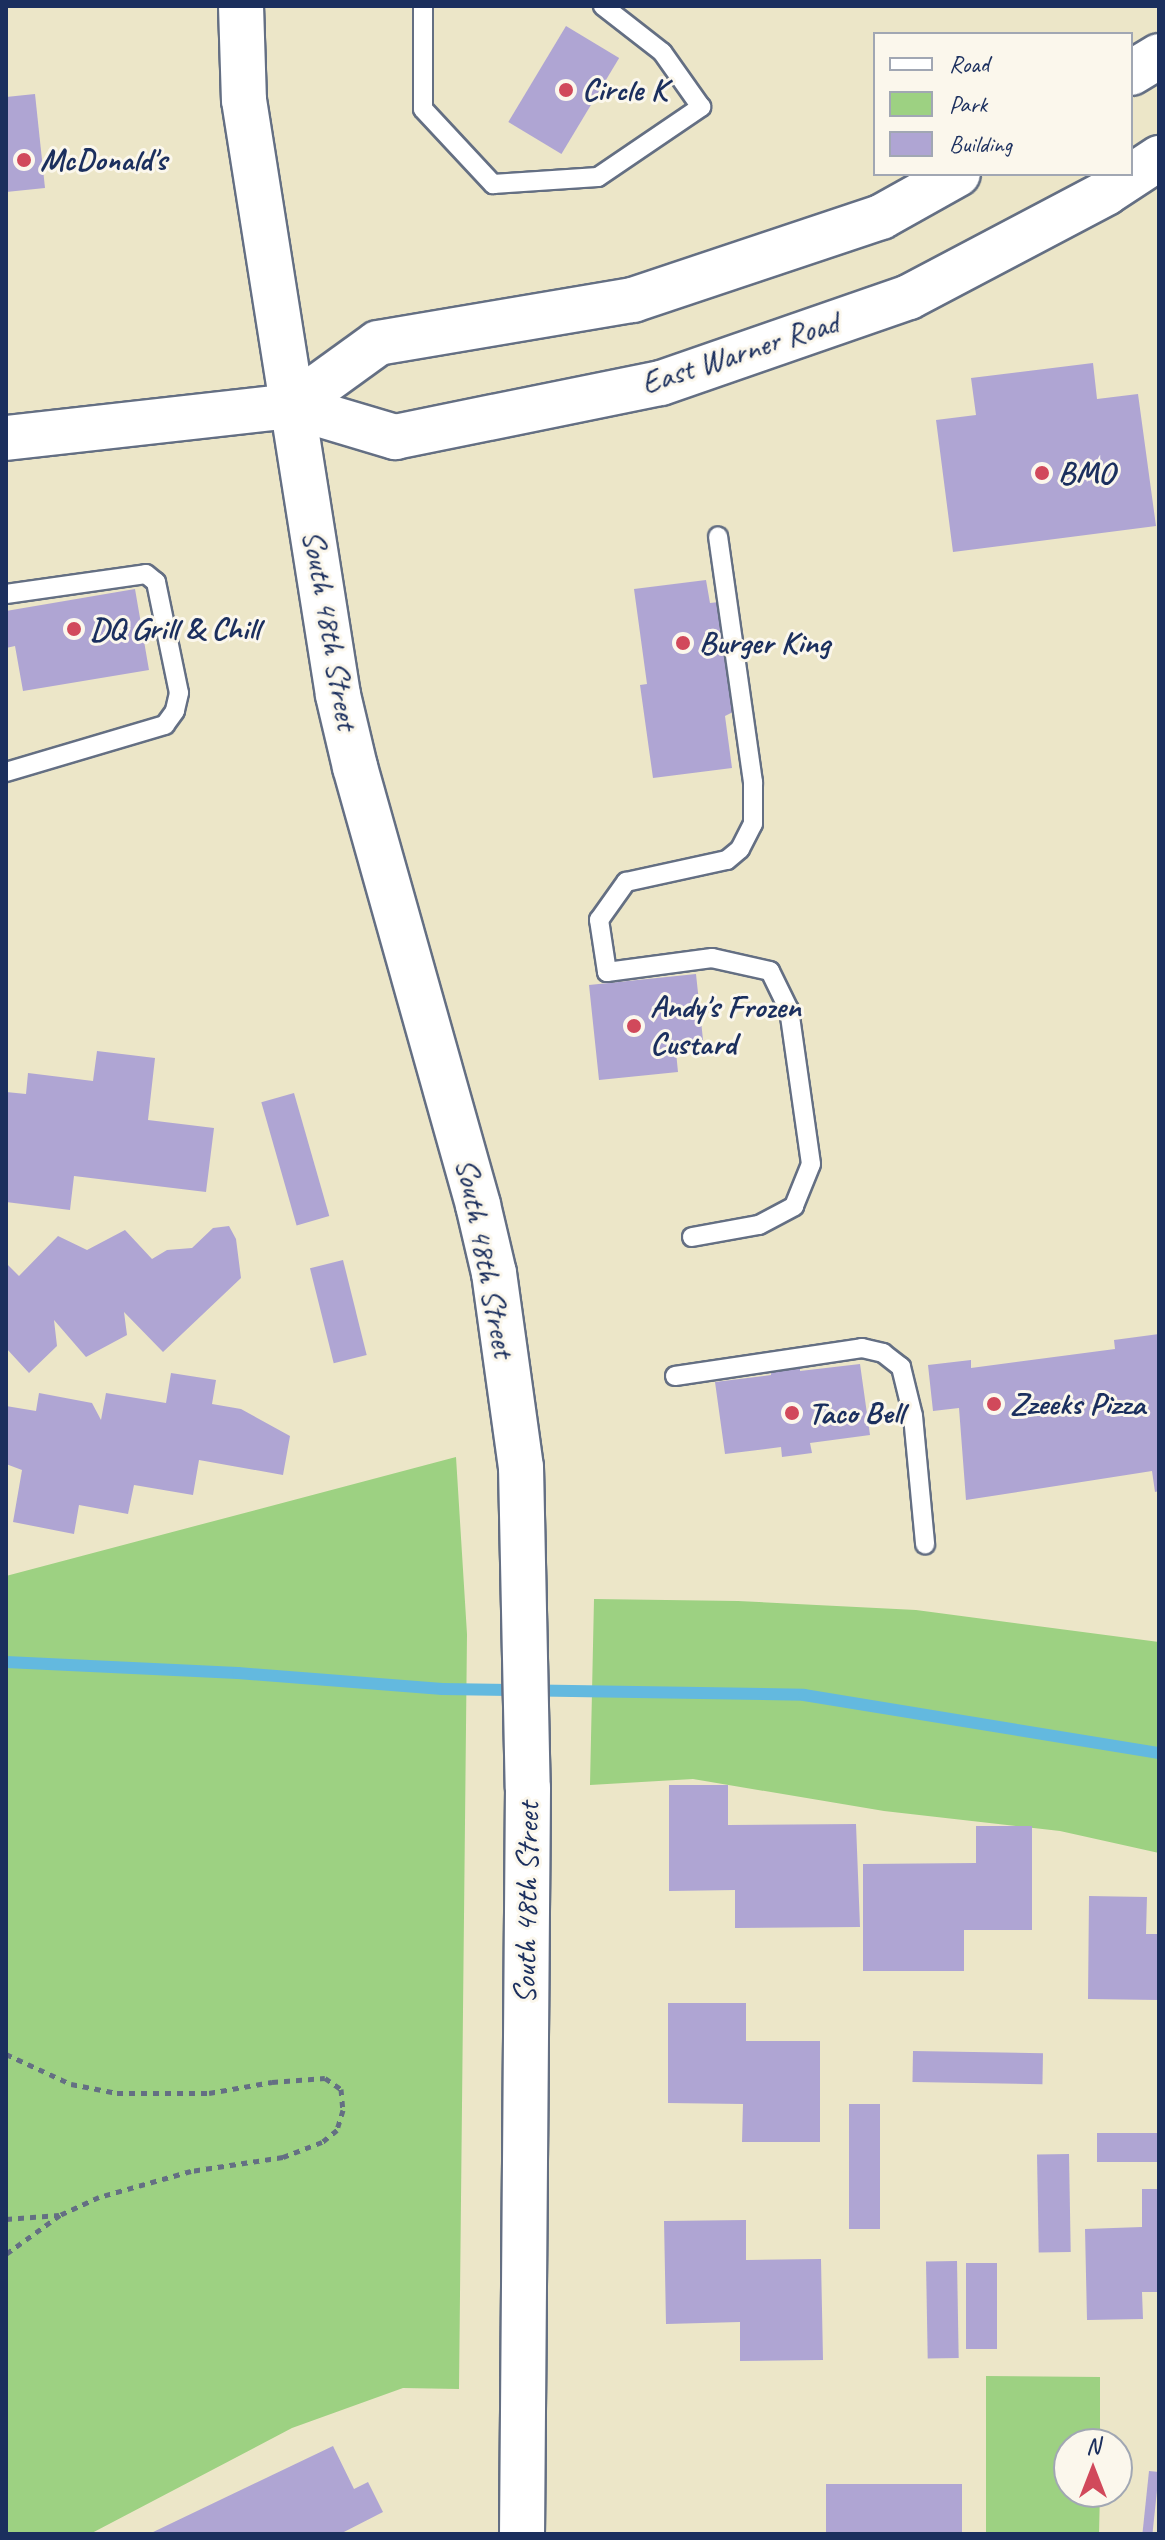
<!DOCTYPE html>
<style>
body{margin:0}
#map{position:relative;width:1165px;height:2540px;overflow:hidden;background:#ece6c8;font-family:Caveat,sans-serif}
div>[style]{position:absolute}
.green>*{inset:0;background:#9dd182}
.stream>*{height:12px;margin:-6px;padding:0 6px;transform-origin:6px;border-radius:6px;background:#63b9df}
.building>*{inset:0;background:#afa5d3;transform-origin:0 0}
.path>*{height:5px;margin-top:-2.5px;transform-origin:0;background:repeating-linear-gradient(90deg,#646f83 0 6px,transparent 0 12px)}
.roads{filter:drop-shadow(2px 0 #646f83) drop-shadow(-2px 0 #646f83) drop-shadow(0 2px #646f83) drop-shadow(0 -2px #646f83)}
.lane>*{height:18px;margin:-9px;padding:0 9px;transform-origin:9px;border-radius:9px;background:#fff}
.secondary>*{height:44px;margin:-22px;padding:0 22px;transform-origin:22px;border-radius:22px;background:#fff}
.dots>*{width:22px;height:22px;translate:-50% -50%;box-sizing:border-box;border:4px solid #fbf7ec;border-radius:50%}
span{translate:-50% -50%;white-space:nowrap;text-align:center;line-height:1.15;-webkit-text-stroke:6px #fbf7ec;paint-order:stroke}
.poi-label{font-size:32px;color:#1b2f5e;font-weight:700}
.left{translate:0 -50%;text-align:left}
.street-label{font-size:32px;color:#1b2f5e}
.frame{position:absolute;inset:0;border:8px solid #1b2f5e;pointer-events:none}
.legend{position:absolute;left:873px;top:32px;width:260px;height:144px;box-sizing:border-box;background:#fbf7ec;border:2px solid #a1a7b3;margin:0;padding:10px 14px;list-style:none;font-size:24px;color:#1b2f5e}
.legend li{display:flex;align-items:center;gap:16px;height:40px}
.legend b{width:40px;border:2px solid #a1a7b3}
.north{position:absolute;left:1053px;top:2428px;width:80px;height:80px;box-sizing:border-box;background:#fbf7ec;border:2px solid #a1a7b3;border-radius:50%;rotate:0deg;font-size:22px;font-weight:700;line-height:32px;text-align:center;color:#1b2f5e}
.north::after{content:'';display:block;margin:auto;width:28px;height:36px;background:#d1495b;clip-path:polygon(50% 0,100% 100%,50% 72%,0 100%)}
</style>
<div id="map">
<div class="green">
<div style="clip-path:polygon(456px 1457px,467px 1634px,459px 2389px,403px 2388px,292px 2428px,90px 2534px,6px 2534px,6px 1576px)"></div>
<div style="clip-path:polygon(594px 1599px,738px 1601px,916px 1610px,1159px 1642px,1159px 1853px,1060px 1831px,884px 1811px,693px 1779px,590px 1785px)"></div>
<div style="clip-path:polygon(986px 2376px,1100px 2377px,1100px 2444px,1069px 2444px,1069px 2492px,1100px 2492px,1099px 2534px,986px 2534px)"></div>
</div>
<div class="stream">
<div style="left:6px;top:1662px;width:232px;rotate:2.7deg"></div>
<div style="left:238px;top:1673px;width:205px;rotate:4.5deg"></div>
<div style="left:442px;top:1689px;width:362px;rotate:0.9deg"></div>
<div style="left:804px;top:1695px;width:360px;rotate:9.3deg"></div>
</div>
<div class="building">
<div style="left:566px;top:26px;width:62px;height:112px;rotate:31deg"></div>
<div style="clip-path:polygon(35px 94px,45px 188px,6px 192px,6px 97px)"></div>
<div style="clip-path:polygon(1093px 363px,1097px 399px,1138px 394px,1156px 526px,953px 552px,936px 420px,976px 415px,971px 378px)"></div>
<div style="clip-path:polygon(706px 580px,710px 603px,719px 602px,733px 712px,725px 716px,732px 768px,653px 778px,640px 685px,647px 684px,634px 589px)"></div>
<div style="clip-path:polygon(135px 589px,149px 670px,23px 691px,15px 646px,6px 648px,6px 611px)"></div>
<div style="clip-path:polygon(696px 974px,704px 1049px,676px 1052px,678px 1072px,599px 1080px,589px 985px)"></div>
<div style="clip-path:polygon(97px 1051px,155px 1058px,148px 1120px,214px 1128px,206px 1192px,74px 1176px,70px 1210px,6px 1202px,6px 1092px,26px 1094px,28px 1073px,93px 1081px)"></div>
<div style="left:294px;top:1093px;width:128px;height:34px;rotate:74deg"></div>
<div style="clip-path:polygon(229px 1226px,236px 1239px,241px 1278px,163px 1352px,124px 1312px,127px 1335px,86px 1357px,54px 1320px,57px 1346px,29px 1373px,6px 1348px,6px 1263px,19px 1276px,58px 1236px,87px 1250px,125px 1230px,152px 1259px,167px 1250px,192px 1248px,213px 1228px)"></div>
<div style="left:343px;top:1260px;width:98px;height:34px;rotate:76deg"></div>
<div style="clip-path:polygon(1159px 1334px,1159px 1491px,1155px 1492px,1152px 1471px,966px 1500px,959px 1408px,933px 1411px,928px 1365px,971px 1360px,971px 1368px,1115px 1349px,1114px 1340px)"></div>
<div style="clip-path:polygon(860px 1364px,870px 1435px,810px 1443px,812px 1453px,782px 1457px,781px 1447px,725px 1454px,715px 1382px,771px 1375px,771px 1371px,800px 1366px,800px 1371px)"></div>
<div style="clip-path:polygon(171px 1373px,216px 1380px,212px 1404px,241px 1409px,290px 1436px,283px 1475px,199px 1460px,193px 1495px,134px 1485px,128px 1514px,79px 1505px,74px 1534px,13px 1522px,22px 1470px,6px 1464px,6px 1406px,36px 1411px,39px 1393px,92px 1403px,101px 1420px,106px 1393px,166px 1403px)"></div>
<div style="clip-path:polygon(669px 1785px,728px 1785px,728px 1825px,856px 1824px,860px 1927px,735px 1928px,735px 1890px,669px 1891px)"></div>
<div style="clip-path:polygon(976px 1826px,1032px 1826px,1032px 1930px,964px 1930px,964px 1971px,863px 1971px,863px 1864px,976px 1863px)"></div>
<div style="clip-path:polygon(1089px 1896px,1147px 1897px,1146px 1934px,1159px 1934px,1159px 2000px,1088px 1999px)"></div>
<div style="clip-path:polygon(668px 2003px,746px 2003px,746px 2041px,820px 2041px,820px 2142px,742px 2142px,743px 2104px,668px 2103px)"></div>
<div style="left:913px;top:2051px;width:130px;height:31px;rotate:1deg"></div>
<div style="left:849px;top:2104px;width:31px;height:125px"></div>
<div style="left:1159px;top:2133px;width:29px;height:62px;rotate:90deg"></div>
<div style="left:1069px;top:2154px;width:98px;height:32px;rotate:89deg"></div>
<div style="clip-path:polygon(1142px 2189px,1159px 2189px,1159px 2292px,1142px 2292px,1143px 2319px,1087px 2320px,1085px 2229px,1142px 2227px)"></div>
<div style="clip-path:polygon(746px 2220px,746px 2260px,821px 2259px,823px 2360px,740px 2361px,740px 2322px,666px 2324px,664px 2221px)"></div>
<div style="left:957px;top:2261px;width:97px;height:31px;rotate:89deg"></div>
<div style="left:966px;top:2263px;width:31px;height:86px"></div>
<div style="clip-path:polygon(333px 2446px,354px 2489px,368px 2482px,383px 2512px,340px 2534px,149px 2534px)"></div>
<div style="left:1149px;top:2471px;width:10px;height:63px;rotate:6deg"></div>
<div style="left:962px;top:2484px;width:50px;height:136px;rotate:90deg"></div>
</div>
<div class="path">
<div style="left:6px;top:2054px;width:72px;rotate:24.8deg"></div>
<div style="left:71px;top:2084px;width:47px;rotate:11.1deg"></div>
<div style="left:117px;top:2093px;width:92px"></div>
<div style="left:209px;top:2093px;width:64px;rotate:-9.9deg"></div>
<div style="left:272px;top:2082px;width:53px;rotate:-4.3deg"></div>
<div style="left:325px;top:2078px;width:19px;rotate:35deg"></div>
<div style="left:341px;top:2089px;width:21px;rotate:85deg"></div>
<div style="left:343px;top:2110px;width:21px;rotate:107deg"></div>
<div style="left:337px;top:2130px;width:19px;rotate:141deg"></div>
<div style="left:322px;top:2142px;width:42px;rotate:159deg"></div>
<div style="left:283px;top:2157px;width:93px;rotate:171.3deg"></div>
<div style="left:191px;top:2171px;width:96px;rotate:164.2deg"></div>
<div style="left:99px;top:2197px;width:43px;rotate:155.2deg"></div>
<div style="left:60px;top:2215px;width:67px;rotate:144.2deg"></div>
<div style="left:6px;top:2219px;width:53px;rotate:-4.3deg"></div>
</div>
<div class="roads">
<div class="lane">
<div style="left:423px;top:6px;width:103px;rotate:90deg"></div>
<div style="left:423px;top:109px;width:103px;rotate:47deg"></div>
<div style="left:493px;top:184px;width:105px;rotate:-3.8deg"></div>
<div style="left:598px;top:177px;width:125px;rotate:-34.2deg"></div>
<div style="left:701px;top:107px;width:67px;rotate:-125.3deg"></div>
<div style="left:662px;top:52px;width:75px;rotate:-142.1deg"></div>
<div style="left:6px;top:594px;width:141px;rotate:-8.1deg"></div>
<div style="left:146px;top:574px;width:13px;rotate:39deg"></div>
<div style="left:156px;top:582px;width:113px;rotate:78.3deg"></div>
<div style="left:179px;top:693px;width:18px;rotate:103deg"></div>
<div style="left:175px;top:711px;width:17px;rotate:126deg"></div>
<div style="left:165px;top:725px;width:166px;rotate:163.5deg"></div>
<div style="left:692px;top:1237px;width:68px;rotate:-10.2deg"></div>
<div style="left:759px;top:1225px;width:40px;rotate:-28deg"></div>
<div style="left:794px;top:1206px;width:45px;rotate:-68deg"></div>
<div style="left:811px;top:1164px;width:156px;rotate:-98.1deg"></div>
<div style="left:789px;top:1010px;width:43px;rotate:-116deg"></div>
<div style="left:770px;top:971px;width:59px;rotate:-167.4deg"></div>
<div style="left:712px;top:958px;width:106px;rotate:172.4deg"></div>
<div style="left:607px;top:972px;width:53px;rotate:-98.7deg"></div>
<div style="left:599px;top:920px;width:47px;rotate:-54.6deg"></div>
<div style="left:626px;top:882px;width:103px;rotate:-12.3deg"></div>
<div style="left:727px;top:860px;width:17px;rotate:-40deg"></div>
<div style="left:740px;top:849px;width:28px;rotate:-63deg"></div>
<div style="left:753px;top:824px;width:42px;rotate:-90deg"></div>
<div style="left:753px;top:782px;width:248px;rotate:-98.1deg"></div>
<div style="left:675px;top:1376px;width:189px;rotate:-8.5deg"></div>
<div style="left:862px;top:1348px;width:22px;rotate:13deg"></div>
<div style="left:883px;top:1353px;width:23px;rotate:38deg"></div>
<div style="left:901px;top:1367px;width:50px;rotate:76.2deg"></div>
<div style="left:913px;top:1416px;width:129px;rotate:84.6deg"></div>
</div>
<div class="secondary">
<div style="left:241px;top:6px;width:94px;rotate:88.2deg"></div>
<div style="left:244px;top:100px;width:602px;rotate:81.02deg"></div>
<div style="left:338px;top:695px;width:74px;rotate:76.7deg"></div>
<div style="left:355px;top:767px;width:455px;rotate:74.3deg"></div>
<div style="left:478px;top:1205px;width:70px;rotate:76.8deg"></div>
<div style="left:494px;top:1273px;width:196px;rotate:82.1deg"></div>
<div style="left:521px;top:1467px;width:321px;rotate:88.8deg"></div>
<div style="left:528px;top:1788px;width:746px;rotate:90.46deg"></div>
<div style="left:1131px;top:73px;width:33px;rotate:-31deg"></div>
<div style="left:291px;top:406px;width:107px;rotate:-35.9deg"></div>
<div style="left:378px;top:343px;width:259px;rotate:-9.6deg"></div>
<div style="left:633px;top:300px;width:262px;rotate:-18.5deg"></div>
<div style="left:881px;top:217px;width:88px;rotate:-29.2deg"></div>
<div style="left:6px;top:438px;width:287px;rotate:-6.4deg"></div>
<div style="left:291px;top:406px;width:109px;rotate:16.6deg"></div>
<div style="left:395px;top:437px;width:271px;rotate:-11.5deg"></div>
<div style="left:661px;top:383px;width:262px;rotate:-19.1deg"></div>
<div style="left:909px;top:297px;width:223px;rotate:-27.8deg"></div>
<div style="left:1106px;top:193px;width:64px;rotate:-33.4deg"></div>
</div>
</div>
<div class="dots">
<div style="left:566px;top:90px;background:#d1495b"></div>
<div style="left:24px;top:160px;background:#d1495b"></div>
<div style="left:1042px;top:473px;background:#d1495b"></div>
<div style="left:74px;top:629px;background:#d1495b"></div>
<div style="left:683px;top:643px;background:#d1495b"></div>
<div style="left:634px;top:1026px;background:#d1495b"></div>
<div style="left:994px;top:1404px;background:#d1495b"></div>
<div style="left:792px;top:1413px;background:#d1495b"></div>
</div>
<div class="poi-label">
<span class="left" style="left:582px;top:90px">Circle K</span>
<span class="left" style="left:40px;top:160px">McDonald's</span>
<span class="left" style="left:1058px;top:473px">BMO</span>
<span class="left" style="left:90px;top:629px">DQ Grill &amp; Chill</span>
<span class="left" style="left:699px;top:643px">Burger King</span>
<span class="left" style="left:650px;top:1026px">Andy's Frozen<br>Custard</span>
<span class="left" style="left:1010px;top:1404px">Zzeeks Pizza</span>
<span class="left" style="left:808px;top:1413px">Taco Bell</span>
</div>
<div class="street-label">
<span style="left:740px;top:353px;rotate:-18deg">East Warner Road</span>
<span style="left:330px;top:630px;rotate:80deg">South 48th Street</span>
<span style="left:485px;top:1258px;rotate:79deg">South 48th Street</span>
<span style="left:527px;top:1903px;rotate:-89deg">South 48th Street</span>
</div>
<div class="frame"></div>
<ul class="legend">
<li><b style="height:10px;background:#fff"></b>Road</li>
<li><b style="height:22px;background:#9dd182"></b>Park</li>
<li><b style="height:22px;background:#afa5d3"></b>Building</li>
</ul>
<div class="north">N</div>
</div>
